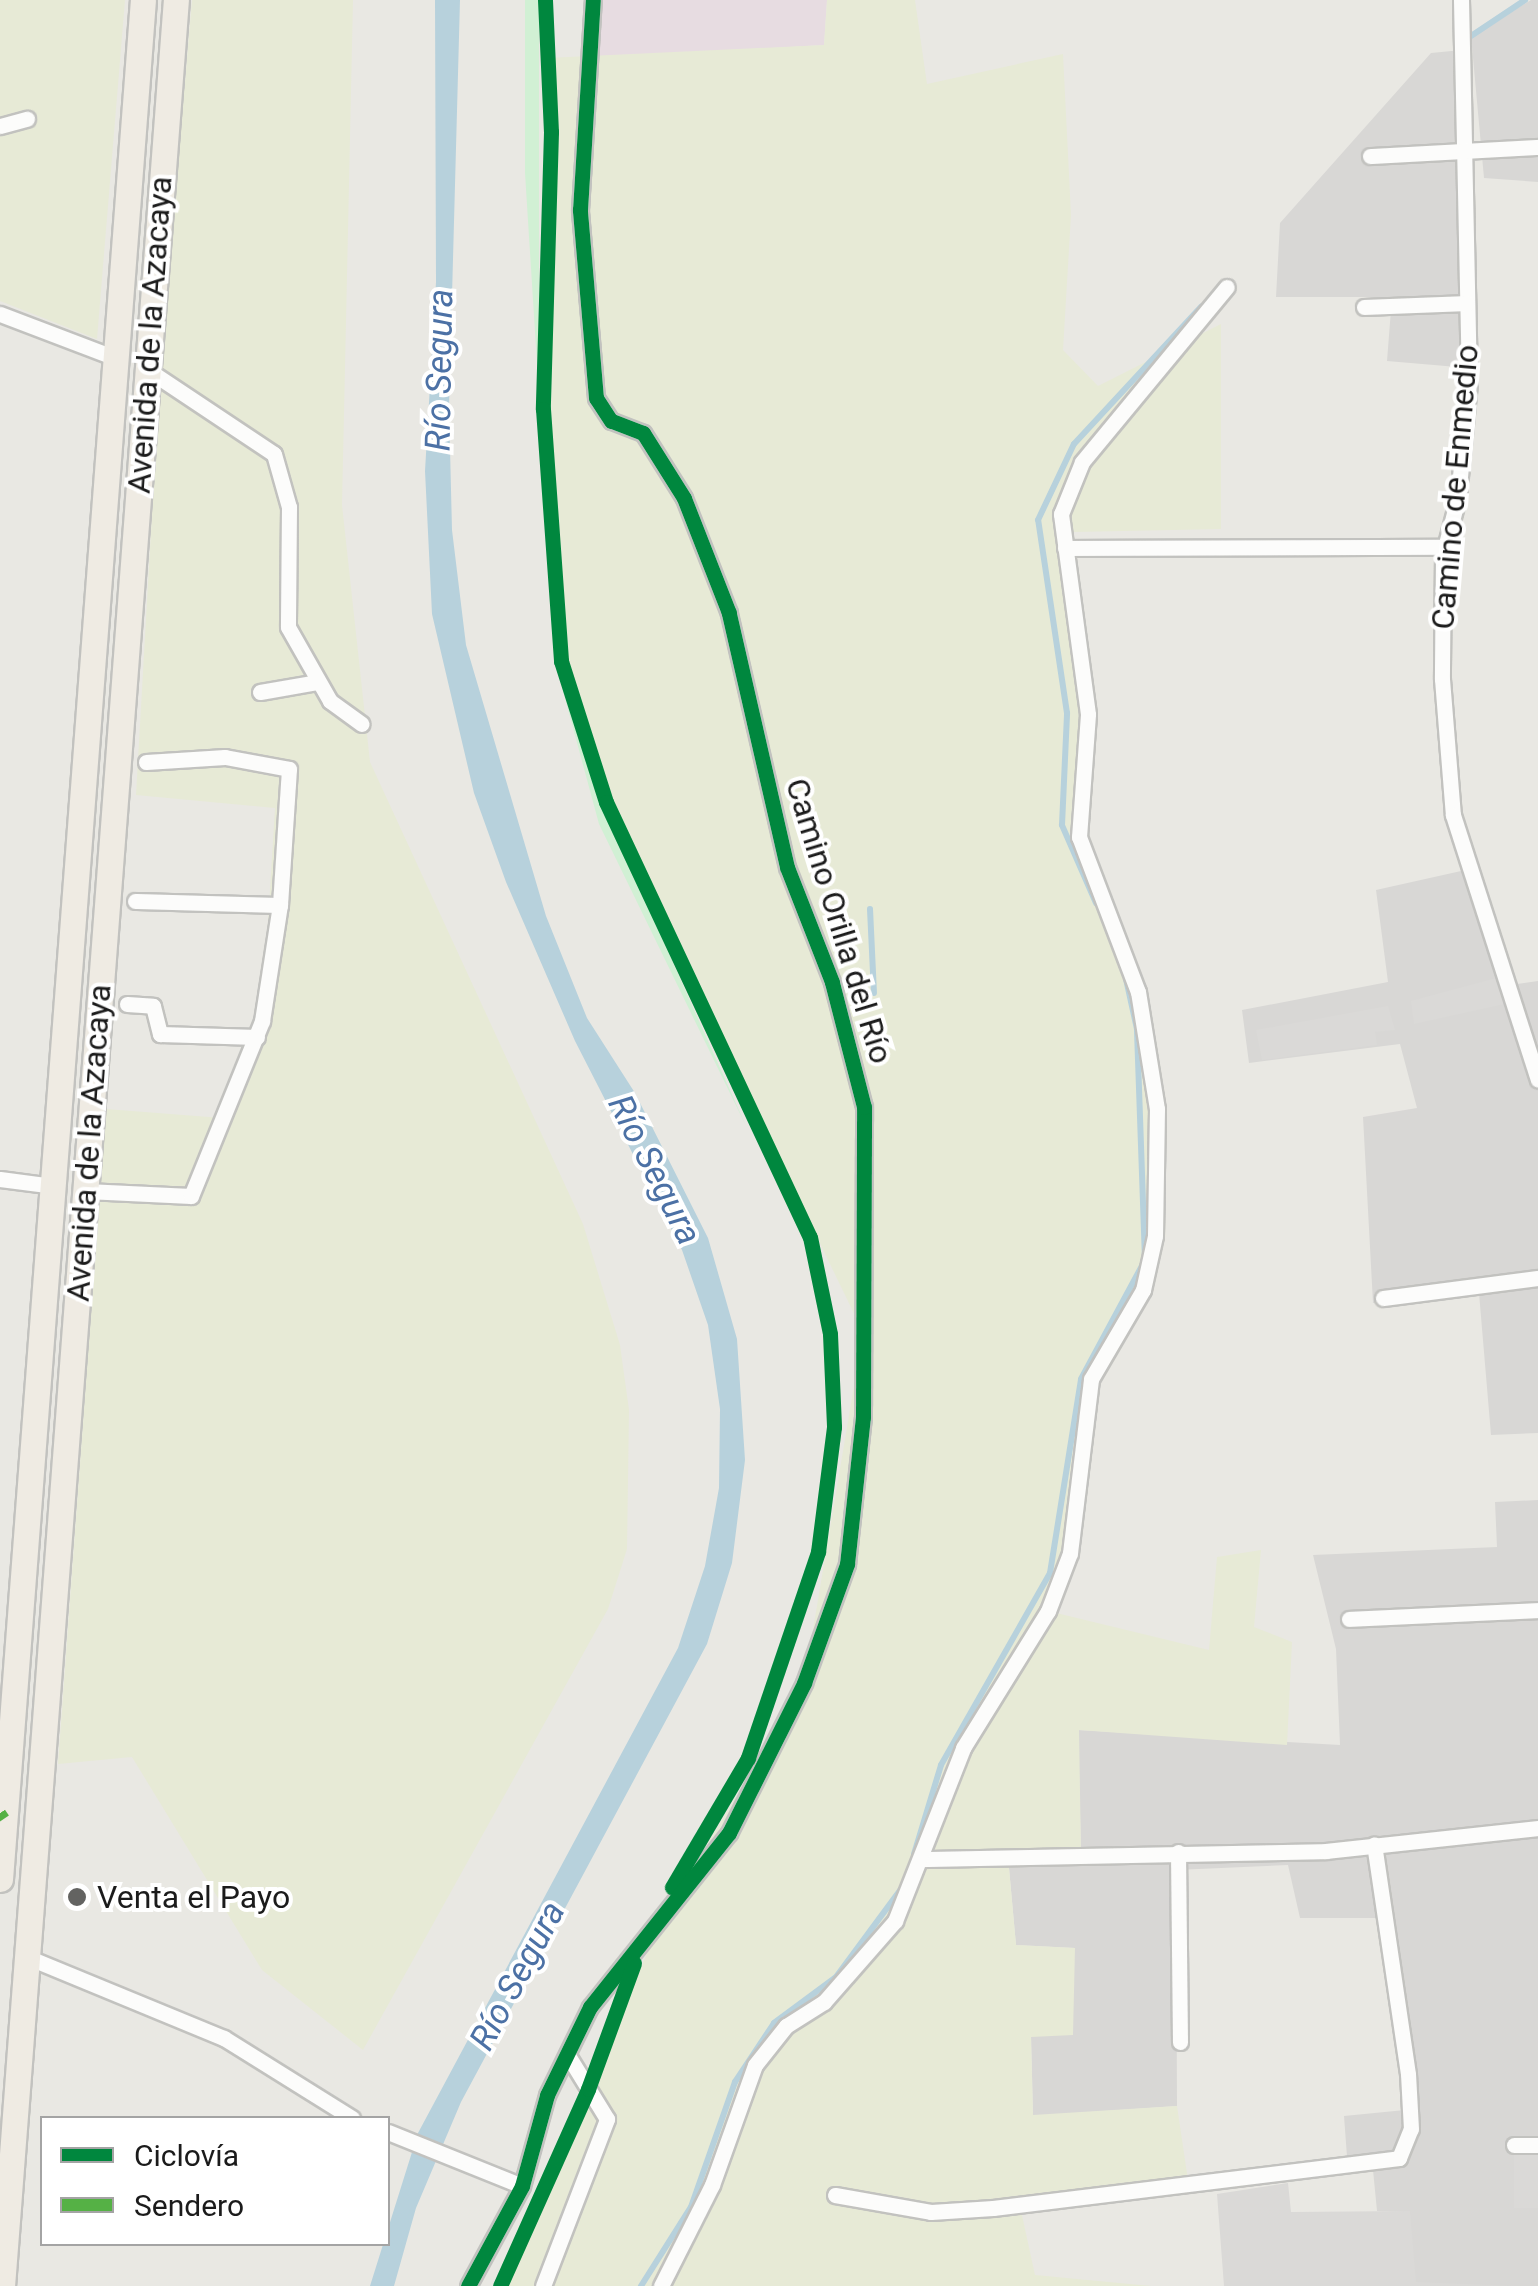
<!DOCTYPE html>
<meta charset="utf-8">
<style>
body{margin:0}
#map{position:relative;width:1538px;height:2286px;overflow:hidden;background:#e9e8e3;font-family:Roboto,sans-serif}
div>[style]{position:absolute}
.residential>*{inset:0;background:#d8d7d5}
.industrial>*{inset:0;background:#e7dce1}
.farmland>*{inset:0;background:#e7ead6}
.park>*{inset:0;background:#d1f0d4}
.parking>*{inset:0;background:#dad9d7;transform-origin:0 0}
.water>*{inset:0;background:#b7d1dc}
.stream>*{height:6px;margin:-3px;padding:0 3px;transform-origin:3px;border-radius:3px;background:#b7d1dc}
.roads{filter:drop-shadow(2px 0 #c2c2bf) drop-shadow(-2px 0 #c2c2bf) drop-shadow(0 2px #c2c2bf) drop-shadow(0 -2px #c2c2bf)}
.minor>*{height:15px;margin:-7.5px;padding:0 7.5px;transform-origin:7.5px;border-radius:7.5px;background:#fcfcfb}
.primary>*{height:25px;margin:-12.5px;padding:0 12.5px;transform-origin:12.5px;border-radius:12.5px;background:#efebe3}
.quiet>*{height:12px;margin-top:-6px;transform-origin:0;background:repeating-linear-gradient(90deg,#55b145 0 25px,transparent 0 37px)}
.cycleway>*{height:15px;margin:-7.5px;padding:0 7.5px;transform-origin:7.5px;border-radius:7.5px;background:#00873e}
.dots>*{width:28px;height:28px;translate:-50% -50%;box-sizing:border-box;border:5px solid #fff;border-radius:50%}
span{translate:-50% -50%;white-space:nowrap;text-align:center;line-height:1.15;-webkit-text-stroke:8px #fff;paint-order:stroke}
.street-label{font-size:32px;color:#1b1b1b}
.poi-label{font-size:32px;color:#1b1b1b}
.left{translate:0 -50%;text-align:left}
.water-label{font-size:35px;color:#4c71a5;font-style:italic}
.legend{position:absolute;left:40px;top:2116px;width:350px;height:130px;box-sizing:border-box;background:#fff;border:2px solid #a4a4a4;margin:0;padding:12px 18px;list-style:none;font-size:30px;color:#1b1b1b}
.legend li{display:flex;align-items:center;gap:20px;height:50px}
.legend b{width:50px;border:2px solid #a4a4a4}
</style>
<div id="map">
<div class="residential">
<div style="clip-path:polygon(1531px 0,1538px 0,1538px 182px,1484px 178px,1471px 36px)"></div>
<div style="clip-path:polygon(1462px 50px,1469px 368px,1387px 361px,1392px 297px,1276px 297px,1280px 223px,1431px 53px)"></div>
<div style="clip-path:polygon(1479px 867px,1517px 984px,1538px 981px,1538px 1433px,1491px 1435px,1479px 1293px,1373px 1303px,1363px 1117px,1417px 1108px,1400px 1044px,1249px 1063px,1242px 1010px,1388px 982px,1376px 890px)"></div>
<div style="clip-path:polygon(1538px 1500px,1538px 2286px,1405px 2286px,1410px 2212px,1377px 2211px,1373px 2170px,1348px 2170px,1344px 2116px,1405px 2110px,1377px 1918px,1300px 1918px,1288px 1865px,1176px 1870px,1177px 2106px,1033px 2116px,1031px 2036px,1075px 1948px,1016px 1945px,1008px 1857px,1081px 1854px,1078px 1730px,1340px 1745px,1336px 1649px,1313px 1555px,1497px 1547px,1495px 1502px)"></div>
</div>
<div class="industrial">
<div style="clip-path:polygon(601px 0,827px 0,824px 45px,599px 58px)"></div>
</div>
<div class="farmland">
<div style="clip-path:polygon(0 0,125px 0,97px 339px,0 301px)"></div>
<div style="clip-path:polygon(192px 0,353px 0,342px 505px,370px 762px,583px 1224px,620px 1345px,629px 1410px,627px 1549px,608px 1609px,363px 2050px,262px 1970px,132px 1757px,58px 1764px,106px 1109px,222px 1118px,262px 1021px,275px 808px,136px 795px,160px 373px)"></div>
<div style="clip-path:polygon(827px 0,915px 0,927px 84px,1063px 54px,1071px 215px,1063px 350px,1098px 386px,1221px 324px,1221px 529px,1074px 532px,1065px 548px,1088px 714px,1079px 837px,1119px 955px,1157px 1109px,1155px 1236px,1133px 1310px,1091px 1379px,1083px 1481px,1048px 1611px,1209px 1650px,1217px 1557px,1261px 1550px,1254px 1627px,1292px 1642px,1287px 1745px,1079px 1730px,1081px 1855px,1008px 1857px,1016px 1945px,1075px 1948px,1073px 2035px,1031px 2037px,1033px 2115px,1177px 2106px,1189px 2187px,1020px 2206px,1035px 2275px,1151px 2286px,507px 2286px,659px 1925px,804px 1683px,863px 1332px,624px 840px,561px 661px,543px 409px,547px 58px,824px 45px)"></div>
</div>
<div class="park">
<div style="clip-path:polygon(525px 0,539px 0,539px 367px,555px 619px,571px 716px,604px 808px,746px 1126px,599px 824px,556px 665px,525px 173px)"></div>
</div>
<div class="parking">
<div style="clip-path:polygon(1500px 977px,1509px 1003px,1414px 1024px,1411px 1001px)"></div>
<div style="clip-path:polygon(1388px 1006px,1395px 1030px,1375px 1032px,1377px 1045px,1262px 1060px,1256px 1030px)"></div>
<div style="left:1538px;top:2150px;width:58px;height:24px;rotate:90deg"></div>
<div style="clip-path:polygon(1288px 2183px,1291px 2212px,1410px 2211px,1416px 2282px,1516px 2286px,1224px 2286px,1217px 2194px)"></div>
</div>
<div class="water">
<div style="clip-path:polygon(435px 0,460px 0,449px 407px,452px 530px,466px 645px,546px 916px,587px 1018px,635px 1093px,708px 1238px,737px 1339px,745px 1460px,732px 1563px,707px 1644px,461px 2102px,416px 2208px,394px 2286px,370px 2286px,418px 2133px,678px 1648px,705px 1566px,719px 1488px,720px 1409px,708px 1325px,682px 1250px,575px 1041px,506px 882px,474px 793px,432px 614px,425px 471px,436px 282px)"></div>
</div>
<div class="stream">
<div style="left:1471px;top:36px;width:65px;rotate:-33.7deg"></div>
<div style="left:1096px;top:903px;width:85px;rotate:-113.6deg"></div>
<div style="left:1062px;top:825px;width:112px;rotate:-87.4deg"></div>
<div style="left:1067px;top:713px;width:195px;rotate:-98.5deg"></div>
<div style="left:1038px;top:520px;width:84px;rotate:-64.7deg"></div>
<div style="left:1074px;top:444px;width:187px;rotate:-47.2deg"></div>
<div style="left:870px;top:909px;width:84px;rotate:87.3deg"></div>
<div style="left:914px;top:1854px;width:93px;rotate:-73.1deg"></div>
<div style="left:941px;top:1765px;width:221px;rotate:-60.4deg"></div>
<div style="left:1050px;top:1573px;width:196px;rotate:-80.9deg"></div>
<div style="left:1081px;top:1379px;width:135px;rotate:-61.7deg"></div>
<div style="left:1145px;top:1260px;width:231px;rotate:-92deg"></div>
<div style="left:1137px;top:1029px;width:51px;rotate:-102.4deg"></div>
<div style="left:641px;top:2286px;width:93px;rotate:-57.7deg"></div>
<div style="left:691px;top:2207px;width:133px;rotate:-70.6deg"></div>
<div style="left:735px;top:2082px;width:71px;rotate:-56.5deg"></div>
<div style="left:774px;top:2023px;width:77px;rotate:-36.6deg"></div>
<div style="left:836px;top:1977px;width:109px;rotate:-53.5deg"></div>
</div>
<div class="roads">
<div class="minor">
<div style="left:1461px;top:0;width:383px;rotate:88.8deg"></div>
<div style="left:1469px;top:383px;width:116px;rotate:95.5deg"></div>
<div style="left:1458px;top:498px;width:59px;rotate:104.7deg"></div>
<div style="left:1443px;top:555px;width:124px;rotate:90.5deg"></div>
<div style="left:1442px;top:679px;width:136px;rotate:85.4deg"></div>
<div style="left:1453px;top:815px;width:278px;rotate:72.2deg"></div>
<div style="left:0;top:126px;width:28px;rotate:-15deg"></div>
<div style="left:1370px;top:156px;width:168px;rotate:-3.1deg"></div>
<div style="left:1364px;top:307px;width:103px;rotate:-2.2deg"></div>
<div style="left:0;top:314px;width:124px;rotate:20.8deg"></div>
<div style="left:148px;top:370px;width:151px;rotate:33.7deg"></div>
<div style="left:274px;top:454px;width:55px;rotate:74.2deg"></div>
<div style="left:289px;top:507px;width:120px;rotate:90.5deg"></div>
<div style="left:288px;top:627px;width:85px;rotate:60.4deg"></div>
<div style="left:330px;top:701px;width:39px;rotate:36deg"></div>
<div style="left:1065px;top:548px;width:380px;rotate:-0.2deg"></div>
<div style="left:260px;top:692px;width:59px;rotate:-9.8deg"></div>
<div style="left:146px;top:762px;width:79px;rotate:-3.6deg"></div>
<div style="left:225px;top:757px;width:65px;rotate:10.6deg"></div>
<div style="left:289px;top:769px;width:136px;rotate:93.8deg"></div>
<div style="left:127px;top:1004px;width:26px;rotate:4deg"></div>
<div style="left:153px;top:1006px;width:29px;rotate:76deg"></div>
<div style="left:160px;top:1034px;width:97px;rotate:1.8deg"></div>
<div style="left:0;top:1179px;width:53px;rotate:7.5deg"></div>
<div style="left:86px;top:1191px;width:105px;rotate:2.7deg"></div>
<div style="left:191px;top:1196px;width:189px;rotate:-67.9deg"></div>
<div style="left:262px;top:1021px;width:117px;rotate:-81.2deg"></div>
<div style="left:280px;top:905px;width:145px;rotate:-178.4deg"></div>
<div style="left:1383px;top:1298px;width:156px;rotate:-7.4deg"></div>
<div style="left:1349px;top:1619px;width:189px;rotate:-2.7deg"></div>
<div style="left:1178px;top:1852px;width:190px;rotate:89.4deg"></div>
<div style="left:923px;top:1859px;width:403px;rotate:-1.1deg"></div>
<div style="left:1326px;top:1851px;width:213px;rotate:-6.2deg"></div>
<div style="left:27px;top:1957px;width:213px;rotate:22.4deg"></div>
<div style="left:224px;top:2038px;width:151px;rotate:32deg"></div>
<div style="left:388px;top:2132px;width:144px;rotate:21.9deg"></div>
<div style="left:1514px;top:2145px;width:24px"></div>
<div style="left:835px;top:2195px;width:97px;rotate:10deg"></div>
<div style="left:931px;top:2212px;width:62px;rotate:-3.7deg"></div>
<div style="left:993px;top:2208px;width:409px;rotate:-7deg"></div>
<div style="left:1399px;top:2158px;width:31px;rotate:-68deg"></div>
<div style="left:1411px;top:2129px;width:55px;rotate:-93.1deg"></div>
<div style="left:1408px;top:2074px;width:232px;rotate:-98.4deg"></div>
<div style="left:468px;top:2286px;width:114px;rotate:-61.6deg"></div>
<div style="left:522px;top:2186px;width:94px;rotate:-74.6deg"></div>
<div style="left:547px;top:2095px;width:98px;rotate:-64deg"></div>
<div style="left:590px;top:2007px;width:223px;rotate:-51.4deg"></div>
<div style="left:729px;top:1833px;width:168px;rotate:-63.4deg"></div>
<div style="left:804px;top:1683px;width:127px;rotate:-70.1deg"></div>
<div style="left:847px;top:1564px;width:148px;rotate:-83.8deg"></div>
<div style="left:863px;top:1417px;width:310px;rotate:-89.8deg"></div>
<div style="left:864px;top:1107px;width:129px;rotate:-104.4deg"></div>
<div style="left:832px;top:982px;width:123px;rotate:-111.4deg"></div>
<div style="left:787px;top:867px;width:261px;rotate:-102.9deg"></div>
<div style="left:729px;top:613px;width:123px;rotate:-111.4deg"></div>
<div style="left:684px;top:498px;width:77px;rotate:-122.2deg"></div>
<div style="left:643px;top:433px;width:34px;rotate:-159deg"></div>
<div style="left:611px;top:421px;width:27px;rotate:-123deg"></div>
<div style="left:596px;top:398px;width:189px;rotate:-94.9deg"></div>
<div style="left:580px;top:210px;width:210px;rotate:-86.5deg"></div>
<div style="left:543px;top:2286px;width:179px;rotate:-69deg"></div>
<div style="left:607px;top:2119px;width:76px;rotate:-121.6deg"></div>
<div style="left:661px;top:2286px;width:113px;rotate:-63.2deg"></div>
<div style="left:712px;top:2185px;width:127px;rotate:-70.3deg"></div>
<div style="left:755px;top:2065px;width:50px;rotate:-51.5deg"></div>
<div style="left:786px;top:2026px;width:45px;rotate:-32.3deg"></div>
<div style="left:824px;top:2002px;width:108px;rotate:-48.8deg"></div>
<div style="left:895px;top:1921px;width:186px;rotate:-68.5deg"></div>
<div style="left:963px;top:1748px;width:161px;rotate:-58.2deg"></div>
<div style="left:1048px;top:1611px;width:62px;rotate:-69.2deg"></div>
<div style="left:1070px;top:1553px;width:175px;rotate:-83.1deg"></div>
<div style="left:1091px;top:1379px;width:103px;rotate:-59.7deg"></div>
<div style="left:1143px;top:1290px;width:55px;rotate:-77.5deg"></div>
<div style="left:1155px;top:1236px;width:127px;rotate:-89.1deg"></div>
<div style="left:1157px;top:1109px;width:119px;rotate:-99.2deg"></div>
<div style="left:1138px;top:992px;width:166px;rotate:-110.8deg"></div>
<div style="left:1079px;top:837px;width:123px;rotate:-85.8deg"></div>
<div style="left:1088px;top:714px;width:202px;rotate:-97.7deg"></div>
<div style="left:1061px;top:514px;width:56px;rotate:-68deg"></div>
<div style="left:1082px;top:462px;width:227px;rotate:-50.4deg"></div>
</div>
<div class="primary">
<div style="left:0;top:1879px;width:1884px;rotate:-85.65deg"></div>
<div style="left:2px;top:2286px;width:2293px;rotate:-85.65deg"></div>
</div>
</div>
<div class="quiet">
<div style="left:0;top:1813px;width:7px;rotate:56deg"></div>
</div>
<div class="cycleway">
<div style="left:545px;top:0;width:132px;rotate:87.4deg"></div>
<div style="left:551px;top:132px;width:277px;rotate:91.7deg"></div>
<div style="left:543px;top:409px;width:253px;rotate:85.9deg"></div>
<div style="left:561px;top:661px;width:148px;rotate:72.3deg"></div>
<div style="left:606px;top:802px;width:480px;rotate:64.9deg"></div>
<div style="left:810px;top:1237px;width:99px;rotate:78.3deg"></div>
<div style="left:830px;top:1334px;width:93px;rotate:87.5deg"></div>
<div style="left:834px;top:1427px;width:126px;rotate:97.3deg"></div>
<div style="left:818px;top:1552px;width:218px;rotate:108.8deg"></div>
<div style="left:748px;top:1758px;width:150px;rotate:120.5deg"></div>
<div style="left:468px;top:2286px;width:114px;rotate:-61.6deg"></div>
<div style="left:522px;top:2186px;width:94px;rotate:-74.6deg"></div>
<div style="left:547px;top:2095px;width:98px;rotate:-64deg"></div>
<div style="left:590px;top:2007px;width:223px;rotate:-51.4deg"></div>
<div style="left:729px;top:1833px;width:168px;rotate:-63.4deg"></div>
<div style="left:804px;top:1683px;width:127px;rotate:-70.1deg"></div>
<div style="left:847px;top:1564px;width:148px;rotate:-83.8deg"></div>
<div style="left:863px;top:1417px;width:310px;rotate:-89.8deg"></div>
<div style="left:864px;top:1107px;width:129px;rotate:-104.4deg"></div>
<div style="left:832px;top:982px;width:123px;rotate:-111.4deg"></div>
<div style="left:787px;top:867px;width:261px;rotate:-102.9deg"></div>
<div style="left:729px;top:613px;width:123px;rotate:-111.4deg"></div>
<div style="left:684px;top:498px;width:77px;rotate:-122.2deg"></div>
<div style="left:643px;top:433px;width:34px;rotate:-159deg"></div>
<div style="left:611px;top:421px;width:27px;rotate:-123deg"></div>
<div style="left:596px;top:398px;width:189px;rotate:-94.9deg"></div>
<div style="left:580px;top:210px;width:210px;rotate:-86.5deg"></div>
<div style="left:500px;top:2286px;width:216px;rotate:-65.9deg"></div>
<div style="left:588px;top:2089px;width:134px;rotate:-69.9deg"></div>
</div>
<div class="dots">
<div style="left:77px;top:1897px;background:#636361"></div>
</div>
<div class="street-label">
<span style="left:150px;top:335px;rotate:-86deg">Avenida de la Azacaya</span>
<span style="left:1455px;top:487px;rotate:-85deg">Camino de Enmedio</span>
<span style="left:839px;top:921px;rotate:73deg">Camino Orilla del Río</span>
<span style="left:89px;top:1143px;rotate:-86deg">Avenida de la Azacaya</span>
</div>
<div class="poi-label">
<span class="left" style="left:97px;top:1897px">Venta el Payo</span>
</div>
<div class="water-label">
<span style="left:440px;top:370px;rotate:-89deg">Río Segura</span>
<span style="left:654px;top:1170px;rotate:63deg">Río Segura</span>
<span style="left:518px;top:1976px;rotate:-62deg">Río Segura</span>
</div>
<ul class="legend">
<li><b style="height:12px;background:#00873e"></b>Ciclovía</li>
<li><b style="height:12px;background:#55b145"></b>Sendero</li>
</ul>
</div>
